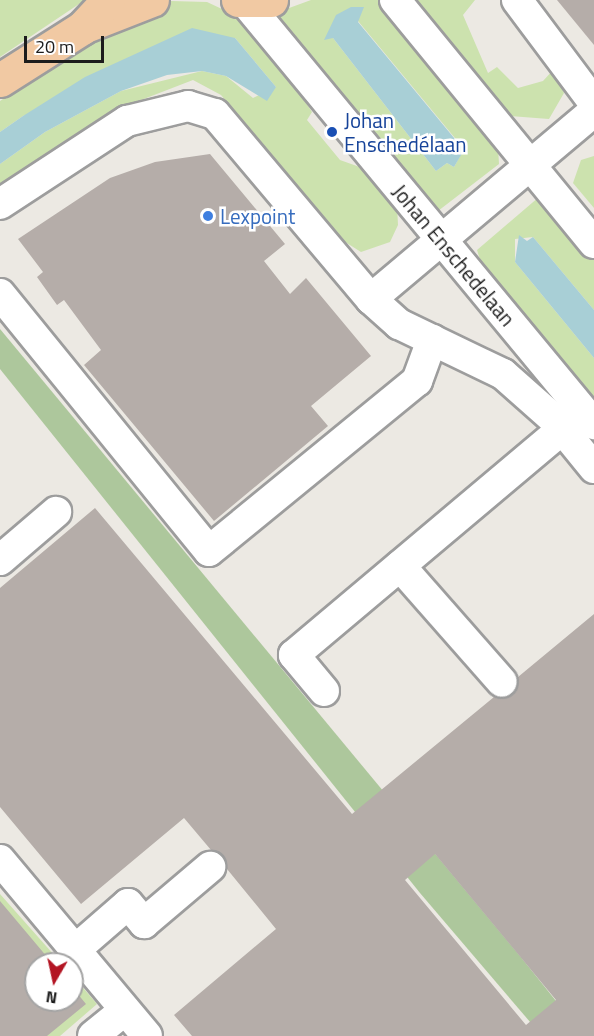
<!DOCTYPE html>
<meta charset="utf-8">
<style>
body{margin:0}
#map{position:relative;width:594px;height:1036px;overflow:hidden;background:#ece9e3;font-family:"Titillium Web",sans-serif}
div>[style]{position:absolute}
.grass>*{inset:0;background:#cce2ae}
.forest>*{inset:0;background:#adc79c}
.water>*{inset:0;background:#a8cfd6}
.building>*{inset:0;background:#b5ada9}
.roads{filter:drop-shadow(2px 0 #9d9d9d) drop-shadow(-2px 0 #9d9d9d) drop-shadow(0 2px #9d9d9d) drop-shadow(0 -2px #9d9d9d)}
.minor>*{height:30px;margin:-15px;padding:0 15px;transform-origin:15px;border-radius:15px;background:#fff}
.major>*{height:33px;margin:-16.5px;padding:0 16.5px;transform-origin:16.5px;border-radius:16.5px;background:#f1c9a3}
.dots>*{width:16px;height:16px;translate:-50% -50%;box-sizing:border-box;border:3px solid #fff;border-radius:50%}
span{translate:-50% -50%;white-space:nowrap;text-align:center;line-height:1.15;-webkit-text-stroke:5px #fff;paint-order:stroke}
.transit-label{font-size:21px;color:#164399}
.left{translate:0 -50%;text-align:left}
.shop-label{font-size:21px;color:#366cbe}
.street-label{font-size:21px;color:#1c1c1c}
.north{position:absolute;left:24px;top:952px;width:60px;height:60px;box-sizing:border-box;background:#fff;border:2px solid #a4a4a4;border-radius:50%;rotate:189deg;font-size:16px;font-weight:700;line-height:24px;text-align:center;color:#1c1c1c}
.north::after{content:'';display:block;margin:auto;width:21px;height:27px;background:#b31523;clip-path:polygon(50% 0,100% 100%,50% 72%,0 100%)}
.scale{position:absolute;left:24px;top:36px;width:80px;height:27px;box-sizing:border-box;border:3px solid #1c1c1c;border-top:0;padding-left:8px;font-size:18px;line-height:21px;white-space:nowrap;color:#1c1c1c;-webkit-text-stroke:4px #fff;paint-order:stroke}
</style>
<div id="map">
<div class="grass">
<div style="clip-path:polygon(0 0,85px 0,0 57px)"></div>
<div style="clip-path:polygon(evenodd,311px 0,381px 0,498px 147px,499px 164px,438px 211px,428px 210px,270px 15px,311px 0,358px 21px,464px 149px,454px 167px,447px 163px,436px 171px,333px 38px,358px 21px)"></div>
<div style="clip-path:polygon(405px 0,475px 0,463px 15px,488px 73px,497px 67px,518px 88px,543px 81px,554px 69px,564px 93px,549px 119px,510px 116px)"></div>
<div style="clip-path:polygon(171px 1px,207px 2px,254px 24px,312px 112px,307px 120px,340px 160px,368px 170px,397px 205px,398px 225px,390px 242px,361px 252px,342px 240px,221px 95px,193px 80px,136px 102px,0 196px,0 164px,45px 132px,121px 91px,202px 71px,226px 76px,253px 98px,276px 87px,235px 38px,23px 116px,0 132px,0 101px,89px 41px)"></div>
<div style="clip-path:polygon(594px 156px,594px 208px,573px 183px,581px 160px)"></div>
<div style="clip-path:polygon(539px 197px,594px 255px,594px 310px,533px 237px,515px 239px,515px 262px,594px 358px,594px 408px,486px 279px,477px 250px)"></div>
<div style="clip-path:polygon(0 894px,62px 964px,36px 964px,36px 1000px,72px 1000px,72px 975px,97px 1004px,60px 1036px,0 1036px)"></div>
</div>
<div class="forest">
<div style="clip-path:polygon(0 329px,520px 956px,584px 1036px,542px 1036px,420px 893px,0 369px)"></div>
</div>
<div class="water">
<div style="clip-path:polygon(351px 7px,364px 7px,358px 22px,464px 150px,454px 167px,447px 163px,436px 171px,333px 38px,324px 40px,336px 15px)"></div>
<div style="clip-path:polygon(192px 28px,235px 38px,276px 87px,267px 101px,226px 76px,202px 71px,167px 75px,121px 91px,45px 132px,0 164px,0 132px,23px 116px,85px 77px)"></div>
<div style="clip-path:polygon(519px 235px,527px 241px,533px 237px,594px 310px,594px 358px,515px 262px)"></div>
</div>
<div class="building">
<div style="clip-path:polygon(557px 0,594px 0,594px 45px)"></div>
<div style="clip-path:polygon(210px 154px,285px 244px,264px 261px,290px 294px,306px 278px,371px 356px,311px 406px,328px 426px,214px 521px,84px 365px,101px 350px,64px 300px,57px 305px,37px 277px,43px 272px,18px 239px,110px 178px,155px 162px)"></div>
<div style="clip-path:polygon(evenodd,95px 508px,352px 814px,494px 697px,513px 695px,518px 677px,594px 614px,594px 1036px,192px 1036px,174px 1015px,276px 929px,227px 869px,223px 856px,211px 850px,184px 818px,81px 904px,0 807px,0 588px,95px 508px,435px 854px,556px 1000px,526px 1025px,405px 880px,435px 854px)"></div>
<div style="clip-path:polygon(0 901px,53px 964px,36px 964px,36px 1000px,72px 1000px,72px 987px,86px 1004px,47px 1036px,0 1036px)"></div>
</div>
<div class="roads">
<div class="minor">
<div style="left:395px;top:0;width:314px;rotate:50.7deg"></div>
<div style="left:517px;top:0;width:129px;rotate:53.2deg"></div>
<div style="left:245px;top:2px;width:548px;rotate:50.41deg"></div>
<div style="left:0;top:204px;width:152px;rotate:-33.2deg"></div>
<div style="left:127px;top:121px;width:63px;rotate:-13.8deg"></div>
<div style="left:188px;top:106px;width:28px;rotate:17deg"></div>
<div style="left:215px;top:114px;width:242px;rotate:49.9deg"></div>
<div style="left:371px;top:299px;width:292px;rotate:-40.1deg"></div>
<div style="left:0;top:294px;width:331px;rotate:50.9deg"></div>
<div style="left:209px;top:551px;width:269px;rotate:-39.3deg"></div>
<div style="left:417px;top:381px;width:44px;rotate:-69.9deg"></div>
<div style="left:371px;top:299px;width:38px;rotate:42deg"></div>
<div style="left:399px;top:324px;width:115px;rotate:25.7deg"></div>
<div style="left:503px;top:374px;width:69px;rotate:41.5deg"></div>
<div style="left:555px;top:420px;width:62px;rotate:50.9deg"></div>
<div style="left:0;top:560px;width:74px;rotate:-40.6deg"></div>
<div style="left:400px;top:566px;width:154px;rotate:48.7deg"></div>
<div style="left:324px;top:691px;width:47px;rotate:-129.8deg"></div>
<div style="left:294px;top:655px;width:351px;rotate:-40.1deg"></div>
<div style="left:0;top:860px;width:229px;rotate:50.1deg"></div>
<div style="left:75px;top:950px;width:70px;rotate:-41deg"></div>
<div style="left:128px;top:904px;width:25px;rotate:50deg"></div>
<div style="left:144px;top:923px;width:87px;rotate:-40.3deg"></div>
<div style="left:93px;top:1036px;width:41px;rotate:-39.1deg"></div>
</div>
<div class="major">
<div style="left:238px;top:0;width:33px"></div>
<div style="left:83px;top:27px;width:74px;rotate:-21.4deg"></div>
<div style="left:0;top:80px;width:97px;rotate:-32.4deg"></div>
<div style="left:82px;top:28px;width:38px;rotate:-47deg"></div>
</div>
</div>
<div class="dots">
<div style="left:332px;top:132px;background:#1a4fb4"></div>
<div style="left:208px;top:216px;background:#3f7fe0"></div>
</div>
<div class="transit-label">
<span class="left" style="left:344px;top:132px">Johan<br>Enschedélaan</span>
</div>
<div class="shop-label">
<span class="left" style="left:220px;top:216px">Lexpoint</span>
</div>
<div class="street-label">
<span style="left:454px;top:255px;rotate:50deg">Johan Enschedelaan</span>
</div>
<div class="north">N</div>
<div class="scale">20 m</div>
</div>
